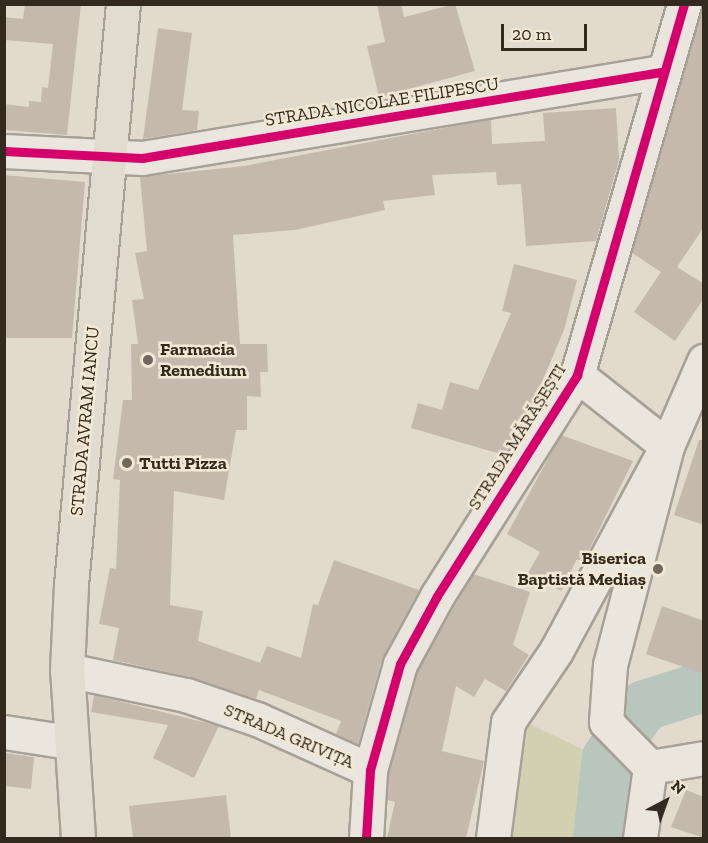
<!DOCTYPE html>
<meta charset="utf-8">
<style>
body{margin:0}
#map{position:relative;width:708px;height:843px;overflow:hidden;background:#e2dacd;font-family:"Zilla Slab",serif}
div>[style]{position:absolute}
.green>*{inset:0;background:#d1d0b1}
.river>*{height:51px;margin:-25.5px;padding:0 25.5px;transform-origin:25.5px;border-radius:25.5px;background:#b8c6bd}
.building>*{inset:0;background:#c5b9ae}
.roads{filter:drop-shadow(2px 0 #a7a096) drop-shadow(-2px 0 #a7a096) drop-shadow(0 2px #a7a096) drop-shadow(0 -2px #a7a096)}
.minor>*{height:33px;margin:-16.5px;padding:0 16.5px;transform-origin:16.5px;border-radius:16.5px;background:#eae6de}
.major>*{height:33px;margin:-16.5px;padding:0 16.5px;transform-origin:16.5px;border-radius:16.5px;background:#e1dbd0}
.cycleway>*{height:9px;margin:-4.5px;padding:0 4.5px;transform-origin:4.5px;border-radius:4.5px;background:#d6006c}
.dots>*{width:16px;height:16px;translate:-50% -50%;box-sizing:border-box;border:3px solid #f2e8d4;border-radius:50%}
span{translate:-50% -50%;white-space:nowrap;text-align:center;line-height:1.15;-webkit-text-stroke:5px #f2e8d4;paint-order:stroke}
.street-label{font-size:18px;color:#34291f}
.poi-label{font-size:18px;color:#34291f;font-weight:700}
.left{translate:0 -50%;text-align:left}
.right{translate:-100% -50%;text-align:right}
.frame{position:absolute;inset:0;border:6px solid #34291f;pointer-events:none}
.north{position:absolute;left:636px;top:771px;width:60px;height:60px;-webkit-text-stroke:4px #f2e8d4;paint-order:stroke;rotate:41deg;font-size:16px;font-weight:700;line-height:24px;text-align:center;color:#34291f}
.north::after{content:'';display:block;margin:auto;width:21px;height:27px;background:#34291f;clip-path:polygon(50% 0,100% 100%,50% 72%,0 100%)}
.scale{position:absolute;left:501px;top:24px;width:86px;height:27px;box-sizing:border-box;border:3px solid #34291f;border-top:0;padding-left:8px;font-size:18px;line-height:21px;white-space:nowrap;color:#34291f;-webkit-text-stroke:4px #f2e8d4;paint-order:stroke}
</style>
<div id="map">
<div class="green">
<div style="clip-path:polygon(508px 722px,532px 725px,590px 753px,588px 838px,493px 838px)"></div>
</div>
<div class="river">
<div style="left:598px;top:838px;width:81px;rotate:-83.7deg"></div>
<div style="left:607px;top:757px;width:64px;rotate:-54.6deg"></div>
<div style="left:644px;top:705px;width:63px;rotate:-17.6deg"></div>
</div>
<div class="building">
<div style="clip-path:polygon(25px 4px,81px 4px,67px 135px,4px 130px,4px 104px,29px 107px,29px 101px,41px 102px,42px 87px,48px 88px,53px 44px,4px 40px,4px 17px,23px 19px)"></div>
<div style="clip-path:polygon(377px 4px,401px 4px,404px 17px,455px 4px,475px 71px,379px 97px,367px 46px,385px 42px)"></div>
<div style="clip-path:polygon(704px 4px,704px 227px,677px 267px,704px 284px,704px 298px,675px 341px,634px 312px,661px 272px,632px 253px)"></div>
<div style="clip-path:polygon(158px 28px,192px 33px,182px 110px,199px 111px,197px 130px,143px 139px)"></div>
<div style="clip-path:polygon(616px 108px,619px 160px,596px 241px,526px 246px,521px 184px,497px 185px,496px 172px,432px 175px,435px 195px,383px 201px,385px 210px,295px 230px,233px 235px,240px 344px,267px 344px,268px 372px,260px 372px,261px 397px,247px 396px,247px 430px,236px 430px,224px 500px,174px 491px,170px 605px,203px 611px,198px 641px,260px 663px,267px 646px,301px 658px,313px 604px,318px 605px,334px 560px,419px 590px,382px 659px,358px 744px,336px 734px,341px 721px,259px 690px,256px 699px,190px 677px,113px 660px,119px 628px,99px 624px,110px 568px,116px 569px,120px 480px,113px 479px,123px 400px,132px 400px,131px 344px,138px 344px,132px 300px,144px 299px,135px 253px,147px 251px,140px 177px,244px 166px,491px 119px,492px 144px,545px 141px,543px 113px)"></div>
<div style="clip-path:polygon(4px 175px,85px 182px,72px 338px,4px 338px)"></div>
<div style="clip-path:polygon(514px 264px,577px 280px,564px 330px,525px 422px,504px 455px,411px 428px,418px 403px,442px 410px,450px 382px,478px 390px,511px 313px,502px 311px)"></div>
<div style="clip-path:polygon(561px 435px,633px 461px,583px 562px,577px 559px,561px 591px,528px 573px,540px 552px,507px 534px)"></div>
<div style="clip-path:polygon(699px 440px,704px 440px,704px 525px,674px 515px)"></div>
<div style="clip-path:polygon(473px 574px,530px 592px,513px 645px,529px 655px,506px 691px,485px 679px,474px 697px,456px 686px,442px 751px,484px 761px,466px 838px,387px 838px,395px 802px,387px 800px,389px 773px,417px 671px)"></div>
<div style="clip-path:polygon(662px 606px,704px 621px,704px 674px,646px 654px)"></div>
<div style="clip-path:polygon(94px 695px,219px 726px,194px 778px,153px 758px,168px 725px,91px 712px)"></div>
<div style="clip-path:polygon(4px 753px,34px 757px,31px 789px,4px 786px)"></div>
<div style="clip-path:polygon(686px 790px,704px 797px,704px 838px,671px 827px)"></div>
<div style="clip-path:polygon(226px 795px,231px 838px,133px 838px,129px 806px)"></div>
</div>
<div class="roads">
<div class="minor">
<div style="left:4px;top:151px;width:138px;rotate:2.9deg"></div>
<div style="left:142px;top:158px;width:526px;rotate:-9.41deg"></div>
<div style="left:67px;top:670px;width:122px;rotate:11.9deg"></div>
<div style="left:186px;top:695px;width:75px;rotate:18.7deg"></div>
<div style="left:257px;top:719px;width:124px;rotate:24.3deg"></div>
<div style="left:4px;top:732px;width:66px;rotate:8.7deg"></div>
<div style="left:650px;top:767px;width:63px;rotate:-134.4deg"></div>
<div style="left:606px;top:722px;width:57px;rotate:-86deg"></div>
<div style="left:610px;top:665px;width:226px;rotate:-75.4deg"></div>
<div style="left:667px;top:446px;width:93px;rotate:-66.5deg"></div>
<div style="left:650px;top:767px;width:55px;rotate:-9.5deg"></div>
<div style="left:366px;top:838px;width:68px;rotate:-86.6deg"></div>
<div style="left:370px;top:770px;width:110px;rotate:-74.2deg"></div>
<div style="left:400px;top:664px;width:77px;rotate:-61.4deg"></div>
<div style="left:437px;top:596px;width:262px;rotate:-57.6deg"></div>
<div style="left:577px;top:375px;width:386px;rotate:-73.9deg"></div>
<div style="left:493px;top:838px;width:117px;rotate:-82.6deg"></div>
<div style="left:508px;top:722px;width:86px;rotate:-55.9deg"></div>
<div style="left:556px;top:651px;width:233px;rotate:-61.6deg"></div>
<div style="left:667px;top:446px;width:115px;rotate:-141.7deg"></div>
<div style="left:640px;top:838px;width:72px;rotate:-82deg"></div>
</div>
<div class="major">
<div style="left:78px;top:838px;width:168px;rotate:-93.7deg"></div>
<div style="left:67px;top:670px;width:85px;rotate:-87.3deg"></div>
<div style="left:71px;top:585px;width:583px;rotate:-84.89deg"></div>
</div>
</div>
<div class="cycleway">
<div style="left:4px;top:151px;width:138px;rotate:2.9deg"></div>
<div style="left:142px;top:158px;width:526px;rotate:-9.41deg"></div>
<div style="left:366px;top:838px;width:68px;rotate:-86.6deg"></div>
<div style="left:370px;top:770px;width:110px;rotate:-74.2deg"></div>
<div style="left:400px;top:664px;width:77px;rotate:-61.4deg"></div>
<div style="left:437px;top:596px;width:262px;rotate:-57.6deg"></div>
<div style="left:577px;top:375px;width:386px;rotate:-73.9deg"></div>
</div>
<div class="dots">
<div style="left:148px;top:360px;background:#71675c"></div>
<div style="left:127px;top:463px;background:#71675c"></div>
<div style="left:658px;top:569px;background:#71675c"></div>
</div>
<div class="street-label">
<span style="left:382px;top:102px;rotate:-9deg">STRADA NICOLAE FILIPESCU</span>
<span style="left:85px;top:421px;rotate:-85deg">STRADA AVRAM IANCU</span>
<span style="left:517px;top:437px;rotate:-58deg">STRADA MĂRĂȘEȘTI</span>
<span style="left:289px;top:736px;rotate:23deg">STRADA GRIVIȚA</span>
</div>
<div class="poi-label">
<span class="left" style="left:160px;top:360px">Farmacia<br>Remedium</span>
<span class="left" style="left:139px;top:463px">Tutti Pizza</span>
<span class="right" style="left:646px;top:569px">Biserica<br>Baptistă Mediaș</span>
</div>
<div class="frame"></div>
<div class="north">N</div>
<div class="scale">20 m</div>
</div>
